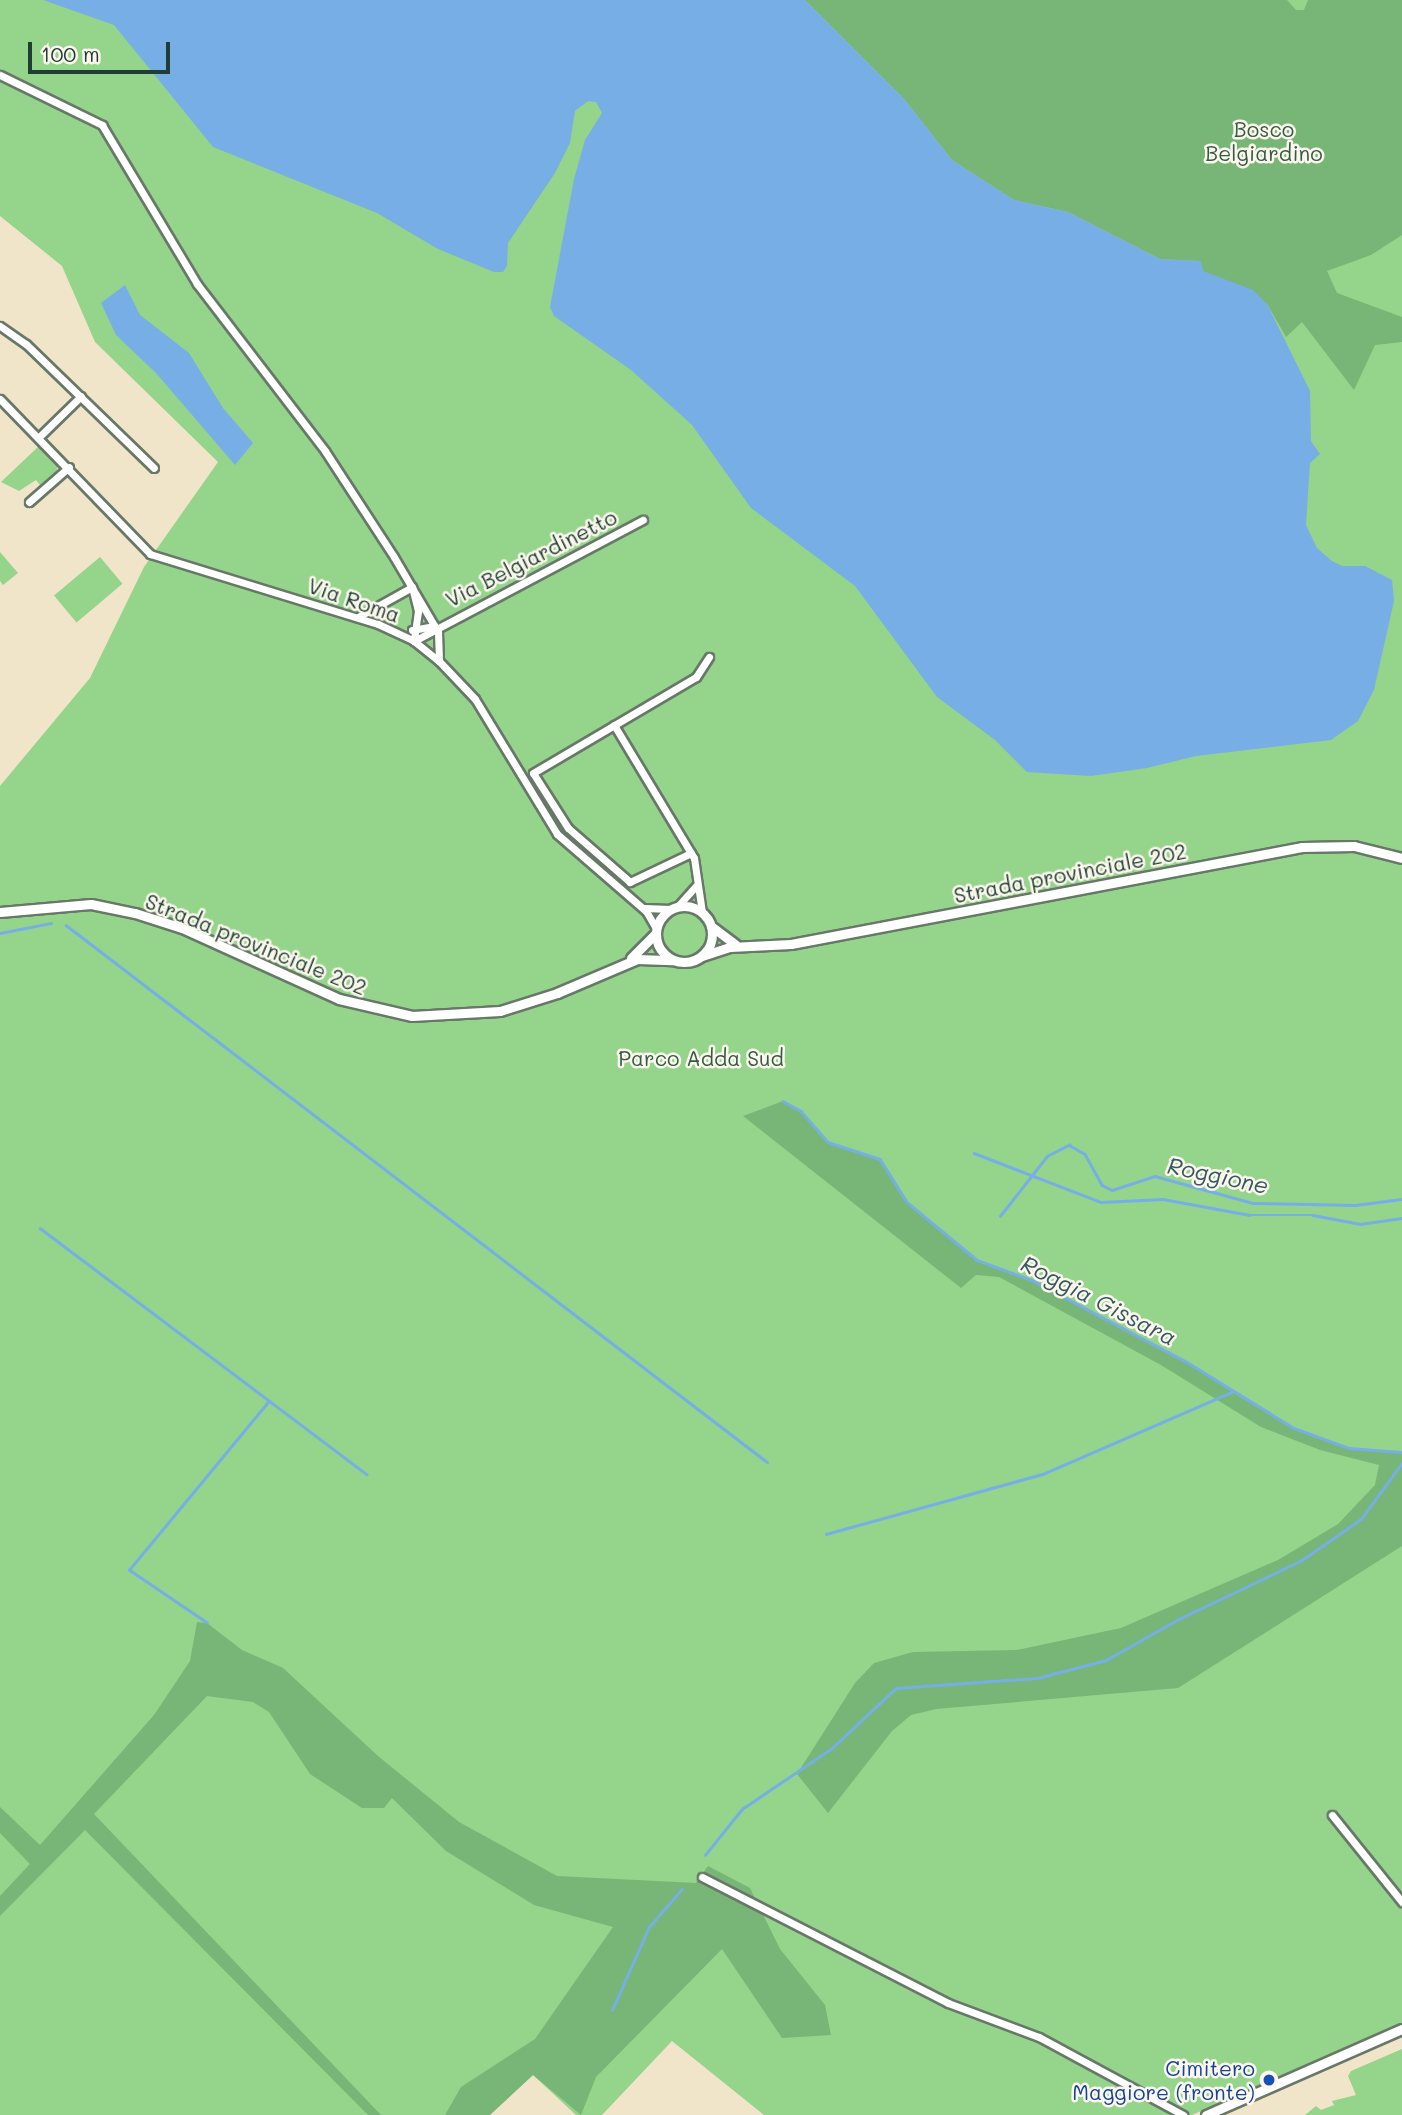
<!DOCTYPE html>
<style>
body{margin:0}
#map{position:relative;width:1402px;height:2115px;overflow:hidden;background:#f0e5c8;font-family:Mali,sans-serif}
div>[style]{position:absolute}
.green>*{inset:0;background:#94d48b;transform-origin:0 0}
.forest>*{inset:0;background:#77b677}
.water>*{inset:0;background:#78aee6}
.stream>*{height:2.5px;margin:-1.25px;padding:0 1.25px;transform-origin:1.25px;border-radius:1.25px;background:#78aee6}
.roads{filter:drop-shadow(2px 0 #687868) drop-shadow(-2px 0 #687868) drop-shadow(0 2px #687868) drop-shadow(0 -2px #687868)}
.minor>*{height:7px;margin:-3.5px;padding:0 3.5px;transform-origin:3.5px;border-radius:3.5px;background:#fff}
.tertiary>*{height:9px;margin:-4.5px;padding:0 4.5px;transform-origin:4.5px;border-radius:4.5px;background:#fff}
.tertiary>.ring{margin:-4.5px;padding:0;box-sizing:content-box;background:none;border:9px solid #fff;border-radius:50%}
.dots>*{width:19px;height:19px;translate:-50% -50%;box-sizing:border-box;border:4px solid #fbf7ec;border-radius:50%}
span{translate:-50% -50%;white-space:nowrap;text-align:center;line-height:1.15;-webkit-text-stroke:5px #fbf7ec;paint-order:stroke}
.park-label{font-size:21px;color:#365b45}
.street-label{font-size:21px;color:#1f3d34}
.transit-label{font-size:21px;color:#164399}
.right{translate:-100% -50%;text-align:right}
.water-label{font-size:23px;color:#355960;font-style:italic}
.scale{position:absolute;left:28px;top:42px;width:142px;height:32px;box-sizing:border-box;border:4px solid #1f3d34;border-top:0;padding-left:9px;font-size:21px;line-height:24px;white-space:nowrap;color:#1f3d34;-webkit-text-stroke:5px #fbf7ec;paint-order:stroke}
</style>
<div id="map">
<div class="green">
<div style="clip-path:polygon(0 0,1402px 0,1402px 2023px,1192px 2115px,764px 2115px,672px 2041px,602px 2115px,576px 2115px,533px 2075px,489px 2115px,0 2115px,0 786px,90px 678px,144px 567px,218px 462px,95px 342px,62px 266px,0 216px)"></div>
<div style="clip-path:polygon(40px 445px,58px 462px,57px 470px,40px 485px,36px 480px,19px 491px,1px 482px)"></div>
<div style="clip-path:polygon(0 552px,18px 573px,3px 585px,0 581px)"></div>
<div style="left:100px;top:557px;width:35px;height:60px;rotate:50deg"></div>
<div style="clip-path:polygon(1402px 2049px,1402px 2115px,1305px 2115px,1316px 2106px,1321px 2110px,1334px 2105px,1332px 2101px,1356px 2095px,1348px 2076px,1351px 2071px)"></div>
</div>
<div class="forest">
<div style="clip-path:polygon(805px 0,1287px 0,1296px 10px,1304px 10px,1308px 0,1402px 0,1402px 235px,1371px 255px,1327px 271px,1337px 293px,1402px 317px,1402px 342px,1375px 345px,1354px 390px,1302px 322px,1286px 337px,1267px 304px,1202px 271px,1200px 261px,1160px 259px,1068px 212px,1014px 200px,952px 160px,904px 99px)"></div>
<div style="clip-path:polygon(783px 1101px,801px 1111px,828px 1142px,880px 1159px,907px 1202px,977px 1260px,1032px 1280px,1187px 1362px,1294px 1428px,1349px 1448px,1402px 1452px,1402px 1546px,1178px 1688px,936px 1709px,911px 1715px,892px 1731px,828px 1813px,797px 1774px,855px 1683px,874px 1663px,913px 1652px,1017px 1650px,1121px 1628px,1278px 1560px,1338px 1524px,1375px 1485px,1379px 1465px,1320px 1450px,1261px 1427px,1161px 1365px,999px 1277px,976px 1275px,961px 1288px,743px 1116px)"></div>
<div style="clip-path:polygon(197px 1622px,207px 1623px,242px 1650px,283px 1668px,378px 1756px,459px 1822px,557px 1876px,696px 1883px,708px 1866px,750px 1888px,780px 1949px,825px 2005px,831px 2035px,782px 2038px,722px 1949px,596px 2077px,581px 2115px,533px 2075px,490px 2115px,445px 2115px,461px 2087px,535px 2039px,613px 1927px,534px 1905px,446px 1851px,392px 1798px,384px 1808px,362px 1808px,310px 1774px,269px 1712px,253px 1702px,207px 1696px,94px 1814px,381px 2115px,368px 2115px,85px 1830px,0 1916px,0 1896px,30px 1864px,0 1833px,0 1807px,40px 1845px,154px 1715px,190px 1661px)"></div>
</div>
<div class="water">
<div style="clip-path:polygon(43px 0,805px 0,904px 99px,952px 160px,1014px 200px,1068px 212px,1160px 259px,1201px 261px,1203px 271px,1253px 290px,1267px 304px,1310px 391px,1311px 441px,1320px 454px,1310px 463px,1306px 525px,1317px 548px,1332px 561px,1342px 566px,1365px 566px,1392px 580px,1394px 601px,1374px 690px,1358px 721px,1331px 740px,1196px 756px,1147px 768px,1091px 776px,1027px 772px,995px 740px,937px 697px,855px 586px,751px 508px,692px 425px,631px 370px,554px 316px,550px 307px,574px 179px,585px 140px,602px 113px,596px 102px,588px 101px,575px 111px,570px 143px,555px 173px,508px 243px,507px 266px,503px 272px,494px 272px,438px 249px,377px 213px,213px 147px,114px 25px)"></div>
<div style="clip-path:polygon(125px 285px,140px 315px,189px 353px,223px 408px,253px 443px,235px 465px,156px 373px,116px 335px,101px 303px)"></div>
</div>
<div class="stream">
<div style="left:66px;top:925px;width:883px;rotate:37.45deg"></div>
<div style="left:0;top:933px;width:52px;rotate:-11.1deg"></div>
<div style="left:783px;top:1101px;width:21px;rotate:29deg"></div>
<div style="left:801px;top:1111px;width:41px;rotate:48.9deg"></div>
<div style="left:828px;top:1142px;width:55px;rotate:18.1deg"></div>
<div style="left:880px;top:1159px;width:51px;rotate:57.9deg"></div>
<div style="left:907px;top:1202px;width:91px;rotate:39.6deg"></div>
<div style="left:977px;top:1260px;width:59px;rotate:20deg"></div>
<div style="left:1032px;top:1280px;width:175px;rotate:27.9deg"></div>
<div style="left:1187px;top:1362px;width:126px;rotate:31.7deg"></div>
<div style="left:1294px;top:1428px;width:59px;rotate:20deg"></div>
<div style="left:1349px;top:1448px;width:53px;rotate:4.3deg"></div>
<div style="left:974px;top:1153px;width:136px;rotate:21.1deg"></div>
<div style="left:1101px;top:1202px;width:62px;rotate:-2.8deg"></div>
<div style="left:1163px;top:1199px;width:88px;rotate:10.4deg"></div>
<div style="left:1250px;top:1215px;width:63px"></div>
<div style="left:1313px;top:1215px;width:48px;rotate:10.8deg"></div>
<div style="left:1360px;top:1224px;width:42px;rotate:-8.1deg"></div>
<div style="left:1000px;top:1216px;width:76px;rotate:-51.9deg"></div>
<div style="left:1047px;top:1156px;width:25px;rotate:-27deg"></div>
<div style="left:1069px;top:1145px;width:18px;rotate:29deg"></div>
<div style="left:1085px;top:1154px;width:35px;rotate:61deg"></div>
<div style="left:1102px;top:1185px;width:11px;rotate:27deg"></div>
<div style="left:1112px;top:1190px;width:45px;rotate:-18deg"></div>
<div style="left:1155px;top:1176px;width:102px;rotate:15.4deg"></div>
<div style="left:1253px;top:1203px;width:102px;rotate:1.1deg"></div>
<div style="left:1355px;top:1205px;width:47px;rotate:-7.3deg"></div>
<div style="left:40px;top:1228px;width:409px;rotate:37deg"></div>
<div style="left:826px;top:1534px;width:225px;rotate:-15.5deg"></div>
<div style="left:1043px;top:1474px;width:206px;rotate:-23.5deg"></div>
<div style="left:207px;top:1623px;width:94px;rotate:-145.8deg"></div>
<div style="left:129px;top:1570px;width:219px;rotate:-50.4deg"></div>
<div style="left:705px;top:1855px;width:59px;rotate:-51.2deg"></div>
<div style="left:742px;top:1809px;width:109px;rotate:-34.1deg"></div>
<div style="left:832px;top:1748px;width:88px;rotate:-43.2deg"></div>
<div style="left:896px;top:1688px;width:141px;rotate:-4.1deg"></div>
<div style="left:1037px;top:1678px;width:71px;rotate:-14.6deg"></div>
<div style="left:1106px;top:1660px;width:81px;rotate:-29.4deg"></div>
<div style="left:1177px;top:1620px;width:139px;rotate:-25.6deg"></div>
<div style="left:1302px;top:1560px;width:72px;rotate:-34.8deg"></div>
<div style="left:1361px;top:1519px;width:69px;rotate:-53.8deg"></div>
<div style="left:612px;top:2010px;width:91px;rotate:-66deg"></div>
<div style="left:649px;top:1927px;width:50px;rotate:-49deg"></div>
</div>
<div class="roads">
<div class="minor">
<div style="left:0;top:75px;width:114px;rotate:26.1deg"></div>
<div style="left:102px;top:125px;width:185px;rotate:59.1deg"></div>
<div style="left:197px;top:284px;width:210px;rotate:52.5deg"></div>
<div style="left:325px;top:451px;width:126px;rotate:56.9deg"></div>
<div style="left:394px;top:557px;width:87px;rotate:59.6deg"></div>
<div style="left:438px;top:632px;width:29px;rotate:88deg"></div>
<div style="left:0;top:326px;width:32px;rotate:35deg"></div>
<div style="left:26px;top:344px;width:178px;rotate:44.1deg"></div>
<div style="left:0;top:399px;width:216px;rotate:45.9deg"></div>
<div style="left:150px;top:554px;width:239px;rotate:17.1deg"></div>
<div style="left:378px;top:624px;width:40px;rotate:25deg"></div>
<div style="left:414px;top:641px;width:32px;rotate:39deg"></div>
<div style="left:439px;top:661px;width:52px;rotate:46.5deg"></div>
<div style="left:475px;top:699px;width:158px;rotate:58.7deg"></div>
<div style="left:557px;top:834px;width:118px;rotate:40.9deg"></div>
<div style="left:646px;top:911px;width:20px;rotate:60deg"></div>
<div style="left:40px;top:436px;width:57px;rotate:-44.3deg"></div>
<div style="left:29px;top:502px;width:53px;rotate:-41.2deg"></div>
<div style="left:358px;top:617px;width:62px;rotate:-29.1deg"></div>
<div style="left:412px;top:587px;width:25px;rotate:76deg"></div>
<div style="left:418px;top:611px;width:30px;rotate:98deg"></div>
<div style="left:412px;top:630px;width:23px;rotate:-10deg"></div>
<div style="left:414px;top:641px;width:259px;rotate:-27.9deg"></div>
<div style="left:614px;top:725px;width:155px;rotate:59deg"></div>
<div style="left:694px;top:858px;width:55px;rotate:81.6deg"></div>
<div style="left:691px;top:853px;width:68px;rotate:154.6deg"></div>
<div style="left:630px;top:882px;width:82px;rotate:-138.9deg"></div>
<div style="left:568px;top:828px;width:65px;rotate:-122.5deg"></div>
<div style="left:533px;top:773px;width:189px;rotate:-30.5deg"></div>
<div style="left:696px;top:677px;width:24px;rotate:-57deg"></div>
<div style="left:677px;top:907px;width:28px;rotate:-48deg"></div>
<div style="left:644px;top:908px;width:27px;rotate:2deg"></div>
<div style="left:1332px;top:1815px;width:112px;rotate:51.2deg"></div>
<div style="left:702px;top:1877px;width:276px;rotate:27.1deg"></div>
<div style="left:948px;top:2003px;width:97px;rotate:20.5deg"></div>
<div style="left:1039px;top:2037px;width:164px;rotate:28.4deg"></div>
</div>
<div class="tertiary">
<div class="ring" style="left:656px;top:906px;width:47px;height:47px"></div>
<div style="left:0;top:912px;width:91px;rotate:-5deg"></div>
<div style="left:91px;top:904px;width:45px;rotate:11.6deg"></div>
<div style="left:135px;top:913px;width:49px;rotate:17.7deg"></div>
<div style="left:182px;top:928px;width:172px;rotate:24.3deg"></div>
<div style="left:339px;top:999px;width:75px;rotate:13.1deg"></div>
<div style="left:412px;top:1016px;width:88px;rotate:-3.3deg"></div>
<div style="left:500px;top:1011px;width:60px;rotate:-17.5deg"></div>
<div style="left:557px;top:993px;width:87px;rotate:-23deg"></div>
<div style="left:637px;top:959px;width:35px;rotate:2deg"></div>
<div style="left:711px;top:926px;width:30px;rotate:37deg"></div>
<div style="left:702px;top:956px;width:29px;rotate:-18deg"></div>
<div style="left:730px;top:947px;width:61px;rotate:-2.8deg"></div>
<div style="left:791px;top:944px;width:520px;rotate:-10.75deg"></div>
<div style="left:1302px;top:847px;width:52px;rotate:-1.1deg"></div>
<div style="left:1354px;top:846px;width:49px;rotate:14deg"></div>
<div style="left:631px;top:958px;width:34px;rotate:-45deg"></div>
<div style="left:1206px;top:2115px;width:214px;rotate:-23.7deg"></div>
</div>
</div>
<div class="dots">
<div style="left:1269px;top:2080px;background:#1a4fb4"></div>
</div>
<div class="park-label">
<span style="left:1264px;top:141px">Bosco<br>Belgiardino</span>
<span style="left:701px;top:1058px">Parco Adda Sud</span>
</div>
<div class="street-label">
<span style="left:531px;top:558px;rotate:-27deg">Via Belgiardinetto</span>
<span style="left:354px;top:600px;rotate:19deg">Via Roma</span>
<span style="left:1070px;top:873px;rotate:-11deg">Strada provinciale 202</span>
<span style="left:256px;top:944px;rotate:22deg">Strada provinciale 202</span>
</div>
<div class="transit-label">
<span class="right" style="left:1255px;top:2080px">Cimitero<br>Maggiore (fronte)</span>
</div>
<div class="water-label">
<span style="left:1218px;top:1175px;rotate:12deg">Roggione</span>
<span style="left:1099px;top:1300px;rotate:27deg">Roggia Gissara</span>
</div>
<div class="scale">100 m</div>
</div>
